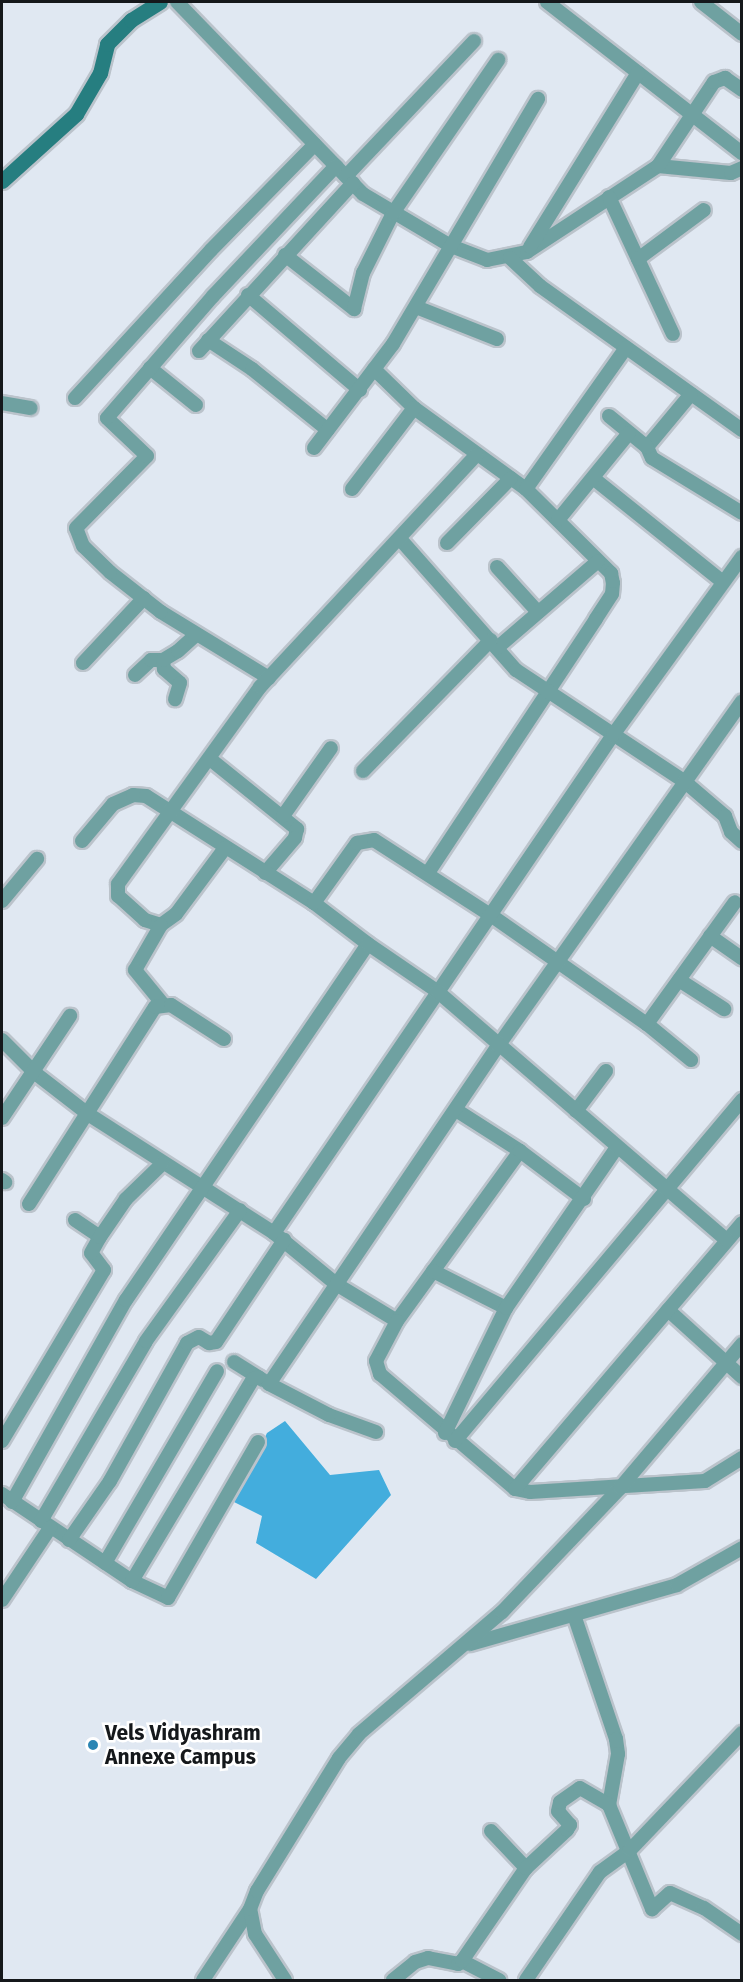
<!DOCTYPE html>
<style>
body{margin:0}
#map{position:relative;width:743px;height:1982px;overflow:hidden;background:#e0e8f2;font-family:"Fira Sans",sans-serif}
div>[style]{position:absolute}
.water>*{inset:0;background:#43addd}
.roads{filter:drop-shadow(2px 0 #bbc3cb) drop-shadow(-2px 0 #bbc3cb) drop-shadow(0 2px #bbc3cb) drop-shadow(0 -2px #bbc3cb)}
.street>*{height:14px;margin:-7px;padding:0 7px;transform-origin:7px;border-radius:7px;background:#6fa1a1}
.secondary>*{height:15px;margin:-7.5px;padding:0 7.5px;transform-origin:7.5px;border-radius:7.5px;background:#267e80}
.dots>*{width:16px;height:16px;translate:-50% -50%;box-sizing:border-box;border:3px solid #fff;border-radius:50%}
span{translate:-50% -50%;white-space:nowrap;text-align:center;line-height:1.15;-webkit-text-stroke:5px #fff;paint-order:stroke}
.poi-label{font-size:21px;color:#15181b;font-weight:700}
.left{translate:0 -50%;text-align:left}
.frame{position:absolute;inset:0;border:3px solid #15181b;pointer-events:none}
</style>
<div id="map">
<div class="water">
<div style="clip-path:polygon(285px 1421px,330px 1475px,379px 1470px,391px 1495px,316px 1579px,256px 1543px,262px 1516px,234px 1502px,267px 1433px)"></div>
</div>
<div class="roads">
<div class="street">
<div style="left:177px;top:2px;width:267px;rotate:45.9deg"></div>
<div style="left:363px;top:194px;width:102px;rotate:30.6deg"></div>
<div style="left:451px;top:246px;width:39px;rotate:21deg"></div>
<div style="left:487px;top:260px;width:41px;rotate:-11.3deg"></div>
<div style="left:527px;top:252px;width:157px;rotate:-33.3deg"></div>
<div style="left:658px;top:166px;width:73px;rotate:5.5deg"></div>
<div style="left:731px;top:173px;width:12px;rotate:-24deg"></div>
<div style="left:547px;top:2px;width:247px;rotate:37.8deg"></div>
<div style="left:701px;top:2px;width:52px;rotate:38deg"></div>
<div style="left:658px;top:166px;width:101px;rotate:-56.3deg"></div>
<div style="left:714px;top:82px;width:12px;rotate:-20deg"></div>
<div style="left:725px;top:78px;width:21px;rotate:35deg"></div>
<div style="left:346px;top:176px;width:186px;rotate:-46.5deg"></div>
<div style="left:609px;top:197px;width:151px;rotate:65deg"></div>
<div style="left:530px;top:247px;width:205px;rotate:-58.2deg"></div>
<div style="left:285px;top:255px;width:88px;rotate:38deg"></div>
<div style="left:354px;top:309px;width:37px;rotate:-76deg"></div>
<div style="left:363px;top:273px;width:67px;rotate:-63.4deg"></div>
<div style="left:393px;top:213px;width:186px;rotate:-55.5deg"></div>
<div style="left:510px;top:258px;width:41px;rotate:43deg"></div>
<div style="left:540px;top:286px;width:248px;rotate:35.5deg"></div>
<div style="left:638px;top:259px;width:82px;rotate:-36.6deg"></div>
<div style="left:248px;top:295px;width:147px;rotate:40.3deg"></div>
<div style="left:416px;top:307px;width:87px;rotate:21.6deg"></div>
<div style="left:208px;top:340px;width:53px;rotate:33.4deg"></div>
<div style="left:252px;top:369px;width:97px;rotate:38.8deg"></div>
<div style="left:199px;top:351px;width:228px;rotate:-47.5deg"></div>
<div style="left:150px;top:368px;width:59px;rotate:38.8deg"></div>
<div style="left:374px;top:369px;width:56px;rotate:44.3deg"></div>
<div style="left:414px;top:408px;width:138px;rotate:35.9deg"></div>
<div style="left:526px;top:489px;width:120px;rotate:44.7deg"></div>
<div style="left:611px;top:573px;width:10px;rotate:79deg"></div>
<div style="left:613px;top:583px;width:11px;rotate:95deg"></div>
<div style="left:612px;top:594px;width:30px;rotate:123deg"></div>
<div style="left:596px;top:619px;width:305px;rotate:123.5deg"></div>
<div style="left:691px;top:394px;width:69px;rotate:129.7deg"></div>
<div style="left:647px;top:447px;width:12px;rotate:66deg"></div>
<div style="left:652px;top:458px;width:105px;rotate:31.4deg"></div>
<div style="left:75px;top:398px;width:201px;rotate:-47.4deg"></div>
<div style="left:211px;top:250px;width:148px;rotate:-45.5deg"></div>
<div style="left:2px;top:403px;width:29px;rotate:10deg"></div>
<div style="left:609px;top:416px;width:49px;rotate:39.2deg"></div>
<div style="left:314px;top:448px;width:131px;rotate:-52.8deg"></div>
<div style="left:393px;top:344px;width:285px;rotate:-59.4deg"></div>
<div style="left:593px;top:478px;width:166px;rotate:38.7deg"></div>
<div style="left:352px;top:489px;width:102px;rotate:-52.6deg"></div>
<div style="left:526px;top:489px;width:173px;rotate:-54.7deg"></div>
<div style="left:558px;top:520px;width:112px;rotate:-50.8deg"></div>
<div style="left:400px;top:539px;width:175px;rotate:48.5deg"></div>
<div style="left:516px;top:670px;width:201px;rotate:33.5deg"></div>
<div style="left:684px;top:781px;width:54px;rotate:40.5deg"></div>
<div style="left:725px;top:816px;width:17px;rotate:69deg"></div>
<div style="left:731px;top:832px;width:15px;rotate:42deg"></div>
<div style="left:447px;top:543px;width:91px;rotate:-45.4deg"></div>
<div style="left:497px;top:567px;width:61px;rotate:47.7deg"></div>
<div style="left:497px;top:648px;width:133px;rotate:-40.7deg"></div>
<div style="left:163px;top:660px;width:9px;rotate:84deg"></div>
<div style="left:164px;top:669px;width:21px;rotate:41deg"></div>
<div style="left:180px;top:683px;width:17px;rotate:107deg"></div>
<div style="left:83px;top:663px;width:89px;rotate:-46.8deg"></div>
<div style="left:135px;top:675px;width:22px;rotate:-43deg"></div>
<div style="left:151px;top:660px;width:12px"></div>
<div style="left:163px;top:660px;width:17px;rotate:-31deg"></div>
<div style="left:178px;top:651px;width:25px;rotate:-42deg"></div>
<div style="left:269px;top:678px;width:127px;rotate:-148.6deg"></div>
<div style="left:161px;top:612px;width:65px;rotate:-141.9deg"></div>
<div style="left:110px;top:572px;width:37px;rotate:-136deg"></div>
<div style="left:83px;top:546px;width:19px;rotate:-111deg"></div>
<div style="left:76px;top:528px;width:101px;rotate:-45.4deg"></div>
<div style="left:147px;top:456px;width:55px;rotate:-136.5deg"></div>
<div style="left:107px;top:418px;width:162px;rotate:-49deg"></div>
<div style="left:213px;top:296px;width:179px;rotate:-46.6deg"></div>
<div style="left:210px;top:759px;width:112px;rotate:38.8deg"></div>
<div style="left:297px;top:829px;width:9px;rotate:103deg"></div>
<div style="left:295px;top:838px;width:46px;rotate:130.6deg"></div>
<div style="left:363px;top:771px;width:183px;rotate:-45.7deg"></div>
<div style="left:283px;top:816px;width:83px;rotate:-54.8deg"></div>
<div style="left:82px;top:841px;width:48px;rotate:-50deg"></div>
<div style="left:113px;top:804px;width:22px;rotate:-24deg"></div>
<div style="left:133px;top:795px;width:13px;rotate:4deg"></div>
<div style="left:146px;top:796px;width:199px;rotate:32.5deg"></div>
<div style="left:314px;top:903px;width:68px;rotate:37.2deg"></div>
<div style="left:225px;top:848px;width:82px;rotate:126.6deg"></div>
<div style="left:176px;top:914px;width:19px;rotate:144deg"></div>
<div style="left:161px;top:925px;width:17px;rotate:-163deg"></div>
<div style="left:145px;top:920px;width:36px;rotate:-138deg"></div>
<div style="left:118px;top:896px;width:12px;rotate:-90deg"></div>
<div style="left:118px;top:884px;width:243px;rotate:-54.2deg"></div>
<div style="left:260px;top:687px;width:317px;rotate:-47deg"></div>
<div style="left:2px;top:901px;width:55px;rotate:-50.2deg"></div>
<div style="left:314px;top:903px;width:74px;rotate:-54.4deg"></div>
<div style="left:357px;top:843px;width:17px;rotate:-10deg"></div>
<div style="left:374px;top:840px;width:140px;rotate:32.8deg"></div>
<div style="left:492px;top:916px;width:189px;rotate:34.9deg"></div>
<div style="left:647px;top:1024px;width:57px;rotate:39.3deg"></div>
<div style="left:161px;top:925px;width:52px;rotate:120deg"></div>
<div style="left:135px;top:970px;width:43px;rotate:50.7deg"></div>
<div style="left:710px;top:936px;width:39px;rotate:35deg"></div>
<div style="left:679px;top:980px;width:54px;rotate:32.8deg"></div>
<div style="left:647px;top:1024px;width:150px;rotate:-54.2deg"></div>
<div style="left:2px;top:1040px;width:47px;rotate:45deg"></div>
<div style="left:35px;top:1073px;width:67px;rotate:37.7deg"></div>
<div style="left:88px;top:1114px;width:221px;rotate:32.6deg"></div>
<div style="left:274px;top:1233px;width:80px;rotate:39.4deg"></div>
<div style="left:336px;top:1284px;width:71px;rotate:31.2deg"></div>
<div style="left:456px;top:1110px;width:76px;rotate:32.6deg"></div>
<div style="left:520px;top:1151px;width:210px;rotate:125.9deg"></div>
<div style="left:397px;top:1321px;width:45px;rotate:117.7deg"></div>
<div style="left:376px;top:1361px;width:14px;rotate:73deg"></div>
<div style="left:380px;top:1374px;width:177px;rotate:40.4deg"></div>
<div style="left:515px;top:1489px;width:15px;rotate:11deg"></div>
<div style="left:530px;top:1492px;width:175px;rotate:-3.6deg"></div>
<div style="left:705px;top:1481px;width:44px;rotate:-31.9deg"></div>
<div style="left:576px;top:1111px;width:50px;rotate:-53.1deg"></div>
<div style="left:2px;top:1118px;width:123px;rotate:-56.3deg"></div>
<div style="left:520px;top:1151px;width:80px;rotate:36.9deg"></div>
<div style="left:2px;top:1180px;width:4px;rotate:34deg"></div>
<div style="left:29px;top:1204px;width:234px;rotate:-57.4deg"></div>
<div style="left:155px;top:1007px;width:16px;rotate:-7deg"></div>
<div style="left:171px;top:1005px;width:63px;rotate:32.7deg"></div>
<div style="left:75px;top:1220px;width:30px;rotate:34deg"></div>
<div style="left:274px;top:1233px;width:602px;rotate:-55.76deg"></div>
<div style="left:613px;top:735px;width:220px;rotate:-54.1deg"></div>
<div style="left:433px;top:1271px;width:82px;rotate:26.9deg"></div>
<div style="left:668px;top:1310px;width:100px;rotate:42.2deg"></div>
<div style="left:234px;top:1362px;width:34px;rotate:32deg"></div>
<div style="left:376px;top:1432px;width:50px;rotate:-160.1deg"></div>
<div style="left:329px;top:1415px;width:68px;rotate:-152.7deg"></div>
<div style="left:269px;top:1384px;width:408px;rotate:-55.9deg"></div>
<div style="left:498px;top:1046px;width:422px;rotate:-54.7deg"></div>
<div style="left:445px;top:1433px;width:139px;rotate:-64deg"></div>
<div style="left:506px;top:1308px;width:196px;rotate:-55.4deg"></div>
<div style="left:2px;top:1441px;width:199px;rotate:-59.2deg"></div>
<div style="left:104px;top:1270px;width:21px;rotate:-127deg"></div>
<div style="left:91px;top:1253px;width:18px;rotate:-61deg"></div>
<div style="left:100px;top:1237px;width:46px;rotate:-55.6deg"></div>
<div style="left:126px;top:1199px;width:50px;rotate:-44.2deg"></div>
<div style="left:455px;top:1441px;width:446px;rotate:-49.9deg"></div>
<div style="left:515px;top:1489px;width:350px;rotate:-49.5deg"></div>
<div style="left:2px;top:1494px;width:156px;rotate:33.8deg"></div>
<div style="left:132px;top:1581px;width:40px;rotate:25deg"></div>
<div style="left:168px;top:1598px;width:180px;rotate:-60deg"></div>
<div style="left:12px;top:1502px;width:232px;rotate:-60.6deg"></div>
<div style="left:126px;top:1300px;width:430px;rotate:-55.8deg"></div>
<div style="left:368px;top:944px;width:83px;rotate:34.3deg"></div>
<div style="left:437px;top:991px;width:382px;rotate:40.7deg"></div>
<div style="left:41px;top:1521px;width:208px;rotate:-59.7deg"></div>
<div style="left:146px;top:1341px;width:161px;rotate:-54.3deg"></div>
<div style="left:69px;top:1540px;width:72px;rotate:-55.2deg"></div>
<div style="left:110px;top:1481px;width:158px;rotate:-60.8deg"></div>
<div style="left:187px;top:1343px;width:13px;rotate:-27deg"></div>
<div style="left:199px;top:1337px;width:12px;rotate:31deg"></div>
<div style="left:209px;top:1343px;width:7px;rotate:-8deg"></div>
<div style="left:216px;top:1342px;width:123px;rotate:-56.3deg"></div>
<div style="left:105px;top:1563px;width:222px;rotate:-59.7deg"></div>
<div style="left:132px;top:1581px;width:235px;rotate:-59.1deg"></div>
<div style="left:253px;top:1379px;width:6px;rotate:-18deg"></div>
<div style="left:2px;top:1600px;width:87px;rotate:-56.3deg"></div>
<div style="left:574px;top:1615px;width:131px;rotate:71.3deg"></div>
<div style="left:616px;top:1739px;width:15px;rotate:82deg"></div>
<div style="left:618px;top:1754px;width:52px;rotate:100deg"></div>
<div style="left:609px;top:1805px;width:113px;rotate:67.5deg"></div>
<div style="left:652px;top:1909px;width:24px;rotate:-42deg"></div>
<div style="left:670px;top:1893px;width:37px;rotate:24deg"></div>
<div style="left:704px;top:1908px;width:46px;rotate:34.4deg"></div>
<div style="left:470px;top:1644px;width:215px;rotate:-15.9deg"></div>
<div style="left:677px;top:1585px;width:75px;rotate:-29.6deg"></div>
<div style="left:491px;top:1831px;width:51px;rotate:46.6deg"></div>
<div style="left:462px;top:1961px;width:42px;rotate:27.2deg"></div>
<div style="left:203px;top:1980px;width:85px;rotate:-56.5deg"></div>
<div style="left:285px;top:1980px;width:55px;rotate:-123.1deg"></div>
<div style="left:255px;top:1934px;width:25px;rotate:-101deg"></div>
<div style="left:250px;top:1909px;width:19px;rotate:-69deg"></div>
<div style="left:257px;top:1891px;width:156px;rotate:-58.3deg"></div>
<div style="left:339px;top:1758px;width:31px;rotate:-50deg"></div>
<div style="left:359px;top:1734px;width:188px;rotate:-40.5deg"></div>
<div style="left:502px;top:1612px;width:171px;rotate:-46.4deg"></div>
<div style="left:620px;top:1488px;width:189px;rotate:-49.7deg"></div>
<div style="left:393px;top:1980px;width:28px;rotate:-39deg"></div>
<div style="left:415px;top:1962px;width:14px;rotate:-17deg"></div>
<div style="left:428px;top:1958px;width:31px;rotate:11deg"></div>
<div style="left:458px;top:1964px;width:5px;rotate:-37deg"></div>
<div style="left:462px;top:1961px;width:113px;rotate:-55.5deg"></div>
<div style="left:526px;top:1868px;width:56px;rotate:-42.8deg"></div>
<div style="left:567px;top:1830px;width:6px;rotate:-59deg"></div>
<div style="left:570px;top:1825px;width:18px;rotate:-131deg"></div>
<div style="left:558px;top:1811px;width:9px;rotate:-77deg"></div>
<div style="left:560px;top:1802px;width:24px;rotate:-35deg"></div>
<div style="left:580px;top:1788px;width:34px;rotate:30deg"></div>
<div style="left:526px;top:1980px;width:131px;rotate:-55.6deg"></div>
<div style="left:600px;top:1872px;width:37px;rotate:-36deg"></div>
<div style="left:630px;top:1850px;width:162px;rotate:-46.3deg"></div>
</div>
<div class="secondary">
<div style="left:2px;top:181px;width:100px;rotate:-42.2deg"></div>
<div style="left:76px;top:114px;width:48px;rotate:-59.7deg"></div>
<div style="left:100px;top:73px;width:30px;rotate:-76deg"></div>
<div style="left:107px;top:44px;width:34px;rotate:-45deg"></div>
<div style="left:131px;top:20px;width:34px;rotate:-32deg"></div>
</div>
</div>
<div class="dots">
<div style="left:93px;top:1745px;background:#2b85b3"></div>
</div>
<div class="poi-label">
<span class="left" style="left:105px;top:1745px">Vels Vidyashram<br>Annexe Campus</span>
</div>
<div class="frame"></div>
</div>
